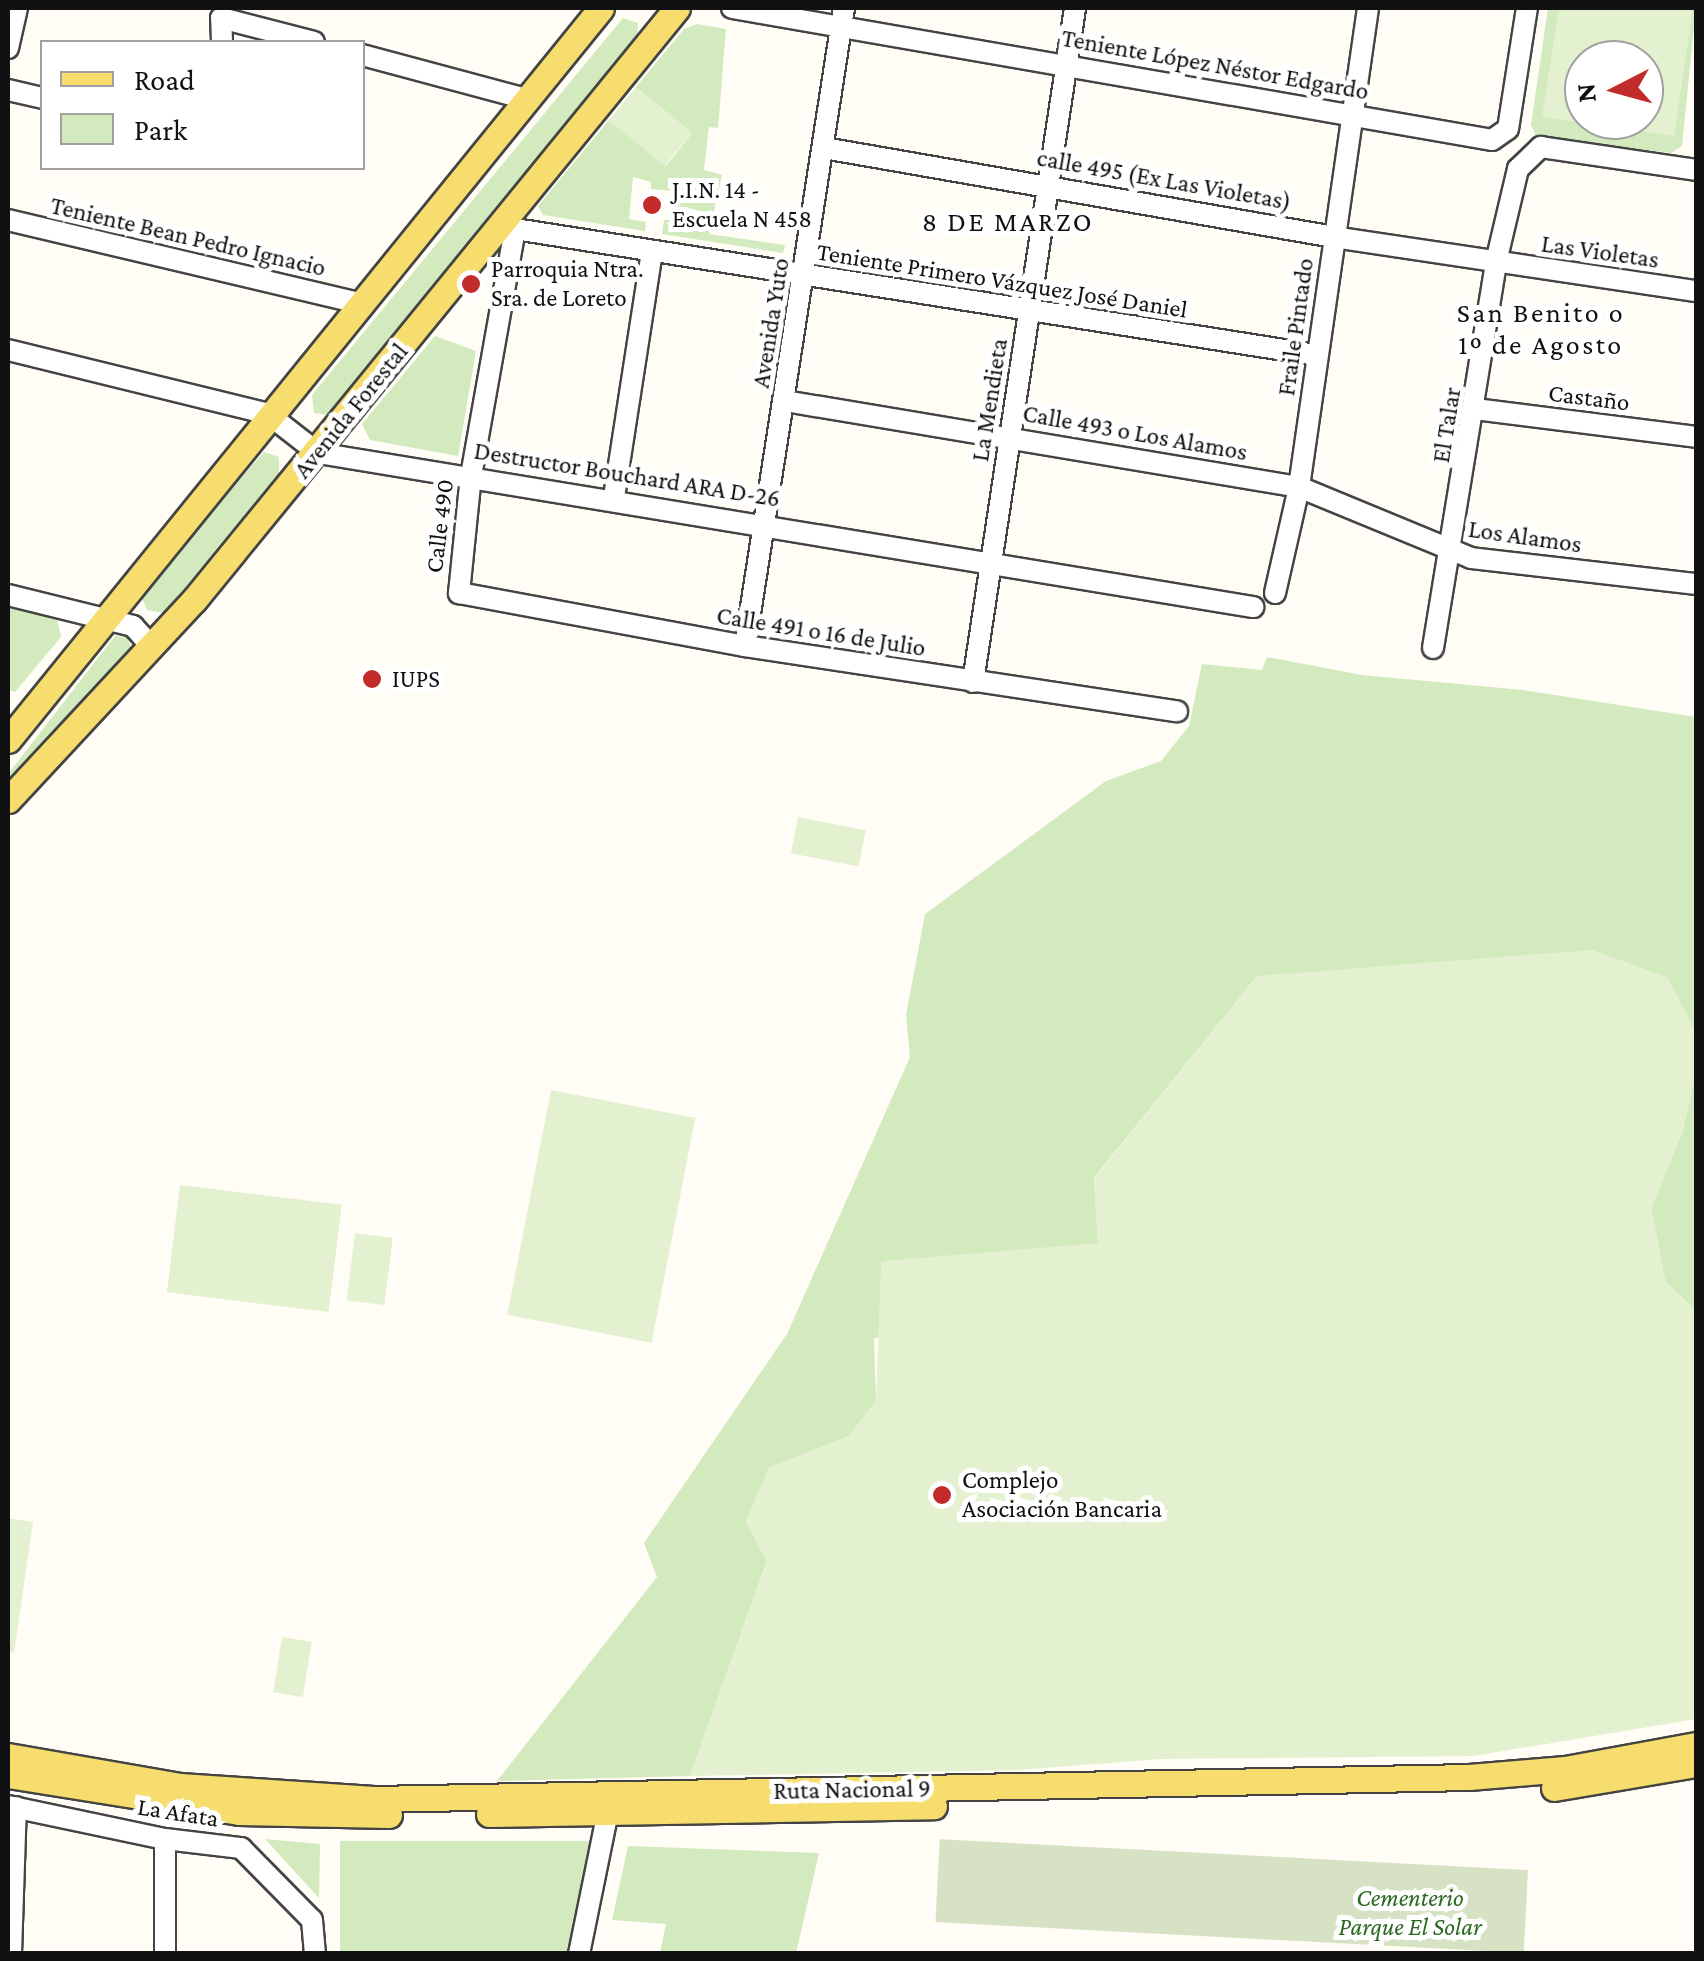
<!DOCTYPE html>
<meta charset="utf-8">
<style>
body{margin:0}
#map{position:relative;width:1704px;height:1961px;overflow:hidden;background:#fffdf5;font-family:"Crimson Pro",serif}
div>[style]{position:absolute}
.green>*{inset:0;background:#d2eabe;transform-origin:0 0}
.cemetery>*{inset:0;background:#d7e2c5;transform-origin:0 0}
.pitch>*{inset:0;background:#e4f1d0;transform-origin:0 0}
.roads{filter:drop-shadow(2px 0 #444) drop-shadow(-2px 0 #444) drop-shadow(0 2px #444) drop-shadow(0 -2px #444)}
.minor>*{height:20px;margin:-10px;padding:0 10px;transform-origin:10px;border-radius:10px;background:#fff}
.major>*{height:25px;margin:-12.5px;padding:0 12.5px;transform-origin:12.5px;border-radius:12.5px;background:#f6dd6e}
.dots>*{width:28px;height:28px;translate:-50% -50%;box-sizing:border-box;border:5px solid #fff;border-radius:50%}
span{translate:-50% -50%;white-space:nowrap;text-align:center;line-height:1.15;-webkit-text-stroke:10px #fff;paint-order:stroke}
.street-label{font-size:25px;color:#111}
.poi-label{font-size:25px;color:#111}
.left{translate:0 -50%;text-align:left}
.park-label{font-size:25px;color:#2b6920;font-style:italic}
.neighbourhood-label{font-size:28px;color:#111;letter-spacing:2.5px}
.frame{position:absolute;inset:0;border:10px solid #111;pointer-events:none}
.legend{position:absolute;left:40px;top:40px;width:325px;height:130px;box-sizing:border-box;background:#fff;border:2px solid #a0a0a0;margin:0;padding:12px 18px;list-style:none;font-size:30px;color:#111}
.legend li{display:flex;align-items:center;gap:20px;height:50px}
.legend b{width:50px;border:2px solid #a0a0a0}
.north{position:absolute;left:1564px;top:40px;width:100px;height:100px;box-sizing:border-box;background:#fff;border:2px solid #a0a0a0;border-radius:50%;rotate:264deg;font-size:28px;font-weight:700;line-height:40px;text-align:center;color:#111}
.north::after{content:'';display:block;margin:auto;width:35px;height:45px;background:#c12b29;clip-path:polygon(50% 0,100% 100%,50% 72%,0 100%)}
</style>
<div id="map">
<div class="green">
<div style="clip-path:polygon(evenodd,1548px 8px,1696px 8px,1682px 146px,1671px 153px,1536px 136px,1531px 125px,1548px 8px,1584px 60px,1644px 60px,1644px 120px,1584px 120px,1584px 60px)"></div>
<div style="clip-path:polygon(623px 18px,638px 23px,637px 39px,330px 415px,314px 413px,312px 395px)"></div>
<div style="clip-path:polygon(697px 24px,726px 29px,718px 128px,709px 127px,704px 170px,722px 175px,709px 234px,785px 245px,783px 253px,662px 234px,664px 220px,673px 220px,674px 191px,651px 189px,651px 182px,633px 177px,629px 219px,646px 222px,645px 231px,543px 215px,538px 206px,609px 120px,666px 166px,692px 133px,636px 87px,684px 29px)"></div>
<div style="clip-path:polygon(435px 336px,476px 351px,458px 456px,370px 440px,362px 424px)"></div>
<div style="clip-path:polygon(264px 452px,279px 457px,279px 473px,164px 613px,147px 610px,142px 598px,151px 580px)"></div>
<div style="clip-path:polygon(8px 608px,57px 619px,61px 637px,15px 692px,8px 690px)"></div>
<div style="clip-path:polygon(115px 636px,127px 637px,134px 655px,8px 784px,8px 774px)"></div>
<div style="clip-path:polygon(1267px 657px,1362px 675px,1523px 690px,1696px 717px,1696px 1034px,1667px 977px,1257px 976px,1094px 1178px,1098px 1243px,874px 1339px,876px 1401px,849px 1436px,769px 1468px,746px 1522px,767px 1561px,690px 1776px,497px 1781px,657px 1577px,644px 1543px,787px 1334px,910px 1057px,906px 1015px,925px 914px,1106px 781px,1161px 761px,1189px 726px,1202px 664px,1262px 670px)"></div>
<div style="clip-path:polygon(1696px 1072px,1696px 1311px,1665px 1281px,1651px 1208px,1682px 1133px)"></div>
<div style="clip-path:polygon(265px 1839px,320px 1844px,319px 1898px)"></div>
<div style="left:340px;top:1841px;width:251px;height:112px"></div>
<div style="clip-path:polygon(628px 1846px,819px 1853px,796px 1953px,660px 1953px,666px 1924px,612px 1920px)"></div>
</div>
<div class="cemetery">
<div style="left:1528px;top:1870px;width:83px;height:589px;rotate:93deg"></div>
</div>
<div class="pitch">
<div style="clip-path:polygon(evenodd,1559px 8px,1693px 8px,1674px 136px,1542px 117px,1559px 8px,1584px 60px,1644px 60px,1644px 120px,1584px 120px,1584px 60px)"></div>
<div style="left:636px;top:87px;width:72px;height:43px;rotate:39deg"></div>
<div style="left:798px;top:817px;width:69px;height:37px;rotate:11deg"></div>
<div style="clip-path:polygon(1592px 950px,1667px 977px,1696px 1034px,1696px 1072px,1682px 1133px,1651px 1209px,1665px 1281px,1696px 1311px,1696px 1719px,1474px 1756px,1162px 1759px,1017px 1770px,690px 1776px,767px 1562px,746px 1522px,769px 1467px,849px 1436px,876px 1401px,881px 1261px,1098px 1243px,1094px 1179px,1257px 976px)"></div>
<div style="left:551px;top:1090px;width:147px;height:229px;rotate:11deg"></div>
<div style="left:180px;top:1185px;width:163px;height:108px;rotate:7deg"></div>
<div style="left:355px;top:1233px;width:38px;height:68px;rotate:7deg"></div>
<div style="clip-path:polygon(8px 1518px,33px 1522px,14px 1653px,8px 1652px)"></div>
<div style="left:282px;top:1637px;width:30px;height:56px;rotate:9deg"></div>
</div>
<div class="roads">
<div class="minor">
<div style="left:732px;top:8px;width:771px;rotate:9.85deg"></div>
<div style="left:1492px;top:140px;width:19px;rotate:-35deg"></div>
<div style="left:1508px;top:129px;width:122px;rotate:-81.1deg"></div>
<div style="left:222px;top:42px;width:24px;rotate:-92deg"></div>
<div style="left:221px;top:18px;width:96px;rotate:14.5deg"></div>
<div style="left:8px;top:48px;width:41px;rotate:-77.3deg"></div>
<div style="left:362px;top:55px;width:170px;rotate:15deg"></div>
<div style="left:8px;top:90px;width:35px;rotate:13deg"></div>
<div style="left:824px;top:148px;width:518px;rotate:9.9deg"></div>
<div style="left:1334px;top:237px;width:366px;rotate:8.5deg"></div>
<div style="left:8px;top:220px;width:358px;rotate:13.3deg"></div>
<div style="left:507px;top:220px;width:12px;rotate:48deg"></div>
<div style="left:515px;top:229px;width:811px;rotate:8.94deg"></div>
<div style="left:515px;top:229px;width:250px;rotate:100.1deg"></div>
<div style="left:471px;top:475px;width:119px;rotate:95.8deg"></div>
<div style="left:459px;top:593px;width:291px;rotate:10.5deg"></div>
<div style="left:745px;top:646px;width:437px;rotate:8.6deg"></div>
<div style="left:8px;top:350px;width:268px;rotate:13.8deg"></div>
<div style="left:268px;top:414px;width:63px;rotate:38deg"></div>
<div style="left:318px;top:453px;width:948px;rotate:9.35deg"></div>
<div style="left:785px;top:401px;width:521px;rotate:9.5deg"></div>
<div style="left:1299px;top:487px;width:186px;rotate:22.4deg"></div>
<div style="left:1471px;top:558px;width:226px;rotate:6.6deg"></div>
<div style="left:1475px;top:409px;width:223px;rotate:7.2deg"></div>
<div style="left:614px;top:497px;width:249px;rotate:-81.2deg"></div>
<div style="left:1275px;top:593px;width:109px;rotate:-77.2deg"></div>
<div style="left:1299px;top:487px;width:484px;rotate:-81.8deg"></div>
<div style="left:8px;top:595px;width:129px;rotate:13.9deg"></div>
<div style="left:133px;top:626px;width:30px;rotate:48deg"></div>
<div style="left:745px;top:646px;width:646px;rotate:-81.18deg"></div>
<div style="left:1433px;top:648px;width:391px;rotate:-80.7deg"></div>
<div style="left:1496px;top:262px;width:96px;rotate:-76.7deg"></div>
<div style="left:1518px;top:169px;width:32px;rotate:-44deg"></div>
<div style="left:1541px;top:147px;width:157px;rotate:8.4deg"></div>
<div style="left:973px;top:682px;width:682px;rotate:-81.39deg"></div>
<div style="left:8px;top:1806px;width:160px;rotate:11.9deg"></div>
<div style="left:165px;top:1839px;width:77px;rotate:6.8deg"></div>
<div style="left:241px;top:1848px;width:101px;rotate:45.4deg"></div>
<div style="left:312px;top:1920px;width:34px;rotate:85deg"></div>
<div style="left:11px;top:1954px;width:147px;rotate:-88.1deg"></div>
<div style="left:165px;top:1954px;width:115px;rotate:-90deg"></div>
<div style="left:579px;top:1954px;width:145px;rotate:-78.5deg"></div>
</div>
<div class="major">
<div style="left:8px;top:740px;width:942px;rotate:-50.99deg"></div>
<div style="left:8px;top:800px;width:273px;rotate:-47.1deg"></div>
<div style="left:194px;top:600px;width:764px;rotate:-50.79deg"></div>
<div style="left:8px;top:1756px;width:175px;rotate:9.9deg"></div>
<div style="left:180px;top:1786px;width:194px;rotate:3.8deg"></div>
<div style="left:374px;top:1799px;width:1095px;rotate:-1.15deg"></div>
<div style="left:1469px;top:1777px;width:96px;rotate:-4.8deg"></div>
<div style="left:1565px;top:1769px;width:133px;rotate:-10.4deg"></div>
<div style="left:8px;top:1775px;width:234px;rotate:9.1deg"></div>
<div style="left:239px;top:1812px;width:150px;rotate:1.1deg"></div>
<div style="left:1554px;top:1788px;width:144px;rotate:-9.6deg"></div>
<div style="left:489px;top:1814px;width:445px;rotate:-1deg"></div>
</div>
</div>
<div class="dots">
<div style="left:652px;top:205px;background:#c12b29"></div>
<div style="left:471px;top:284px;background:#c12b29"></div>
<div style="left:372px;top:679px;background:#c12b29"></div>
<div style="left:942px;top:1495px;background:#c12b29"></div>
</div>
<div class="street-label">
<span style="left:1215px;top:65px;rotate:10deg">Teniente López Néstor Edgardo</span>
<span style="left:1164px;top:180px;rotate:10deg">calle 495 (Ex Las Violetas)</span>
<span style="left:188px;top:237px;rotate:13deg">Teniente Bean Pedro Ignacio</span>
<span style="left:1600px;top:252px;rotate:8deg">Las Violetas</span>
<span style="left:1002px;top:281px;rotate:9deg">Teniente Primero Vázquez José Daniel</span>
<span style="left:771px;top:323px;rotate:-81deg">Avenida Yuto</span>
<span style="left:1296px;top:327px;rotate:-82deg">Fraile Pintado</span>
<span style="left:1589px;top:398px;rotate:7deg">Castaño</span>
<span style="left:990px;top:400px;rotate:-81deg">La Mendieta</span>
<span style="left:351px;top:411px;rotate:-51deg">Avenida Forestal</span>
<span style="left:1447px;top:425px;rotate:-81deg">El Talar</span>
<span style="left:1135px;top:433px;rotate:10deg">Calle 493 o Los Alamos</span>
<span style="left:627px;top:475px;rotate:9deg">Destructor Bouchard ARA D-26</span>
<span style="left:440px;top:526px;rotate:-83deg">Calle 490</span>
<span style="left:1525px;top:537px;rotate:8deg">Los Alamos</span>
<span style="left:821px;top:632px;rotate:9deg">Calle 491 o 16 de Julio</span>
<span style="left:852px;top:1790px;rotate:-1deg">Ruta Nacional 9</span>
<span style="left:178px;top:1813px;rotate:9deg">La Afata</span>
</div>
<div class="poi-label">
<span class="left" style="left:672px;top:205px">J.I.N. 14 -<br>Escuela N 458</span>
<span class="left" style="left:491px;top:284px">Parroquia Ntra.<br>Sra. de Loreto</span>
<span class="left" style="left:392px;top:679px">IUPS</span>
<span class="left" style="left:962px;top:1495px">Complejo<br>Asociación Bancaria</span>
</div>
<div class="park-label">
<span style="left:1410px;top:1913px">Cementerio<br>Parque El Solar</span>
</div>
<div class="neighbourhood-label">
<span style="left:1008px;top:222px">8 DE MARZO</span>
<span style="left:1541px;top:329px">San Benito o<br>1º de Agosto</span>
</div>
<div class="frame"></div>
<ul class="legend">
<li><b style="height:12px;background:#f6dd6e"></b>Road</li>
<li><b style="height:28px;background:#d2eabe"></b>Park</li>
</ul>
<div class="north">N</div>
</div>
